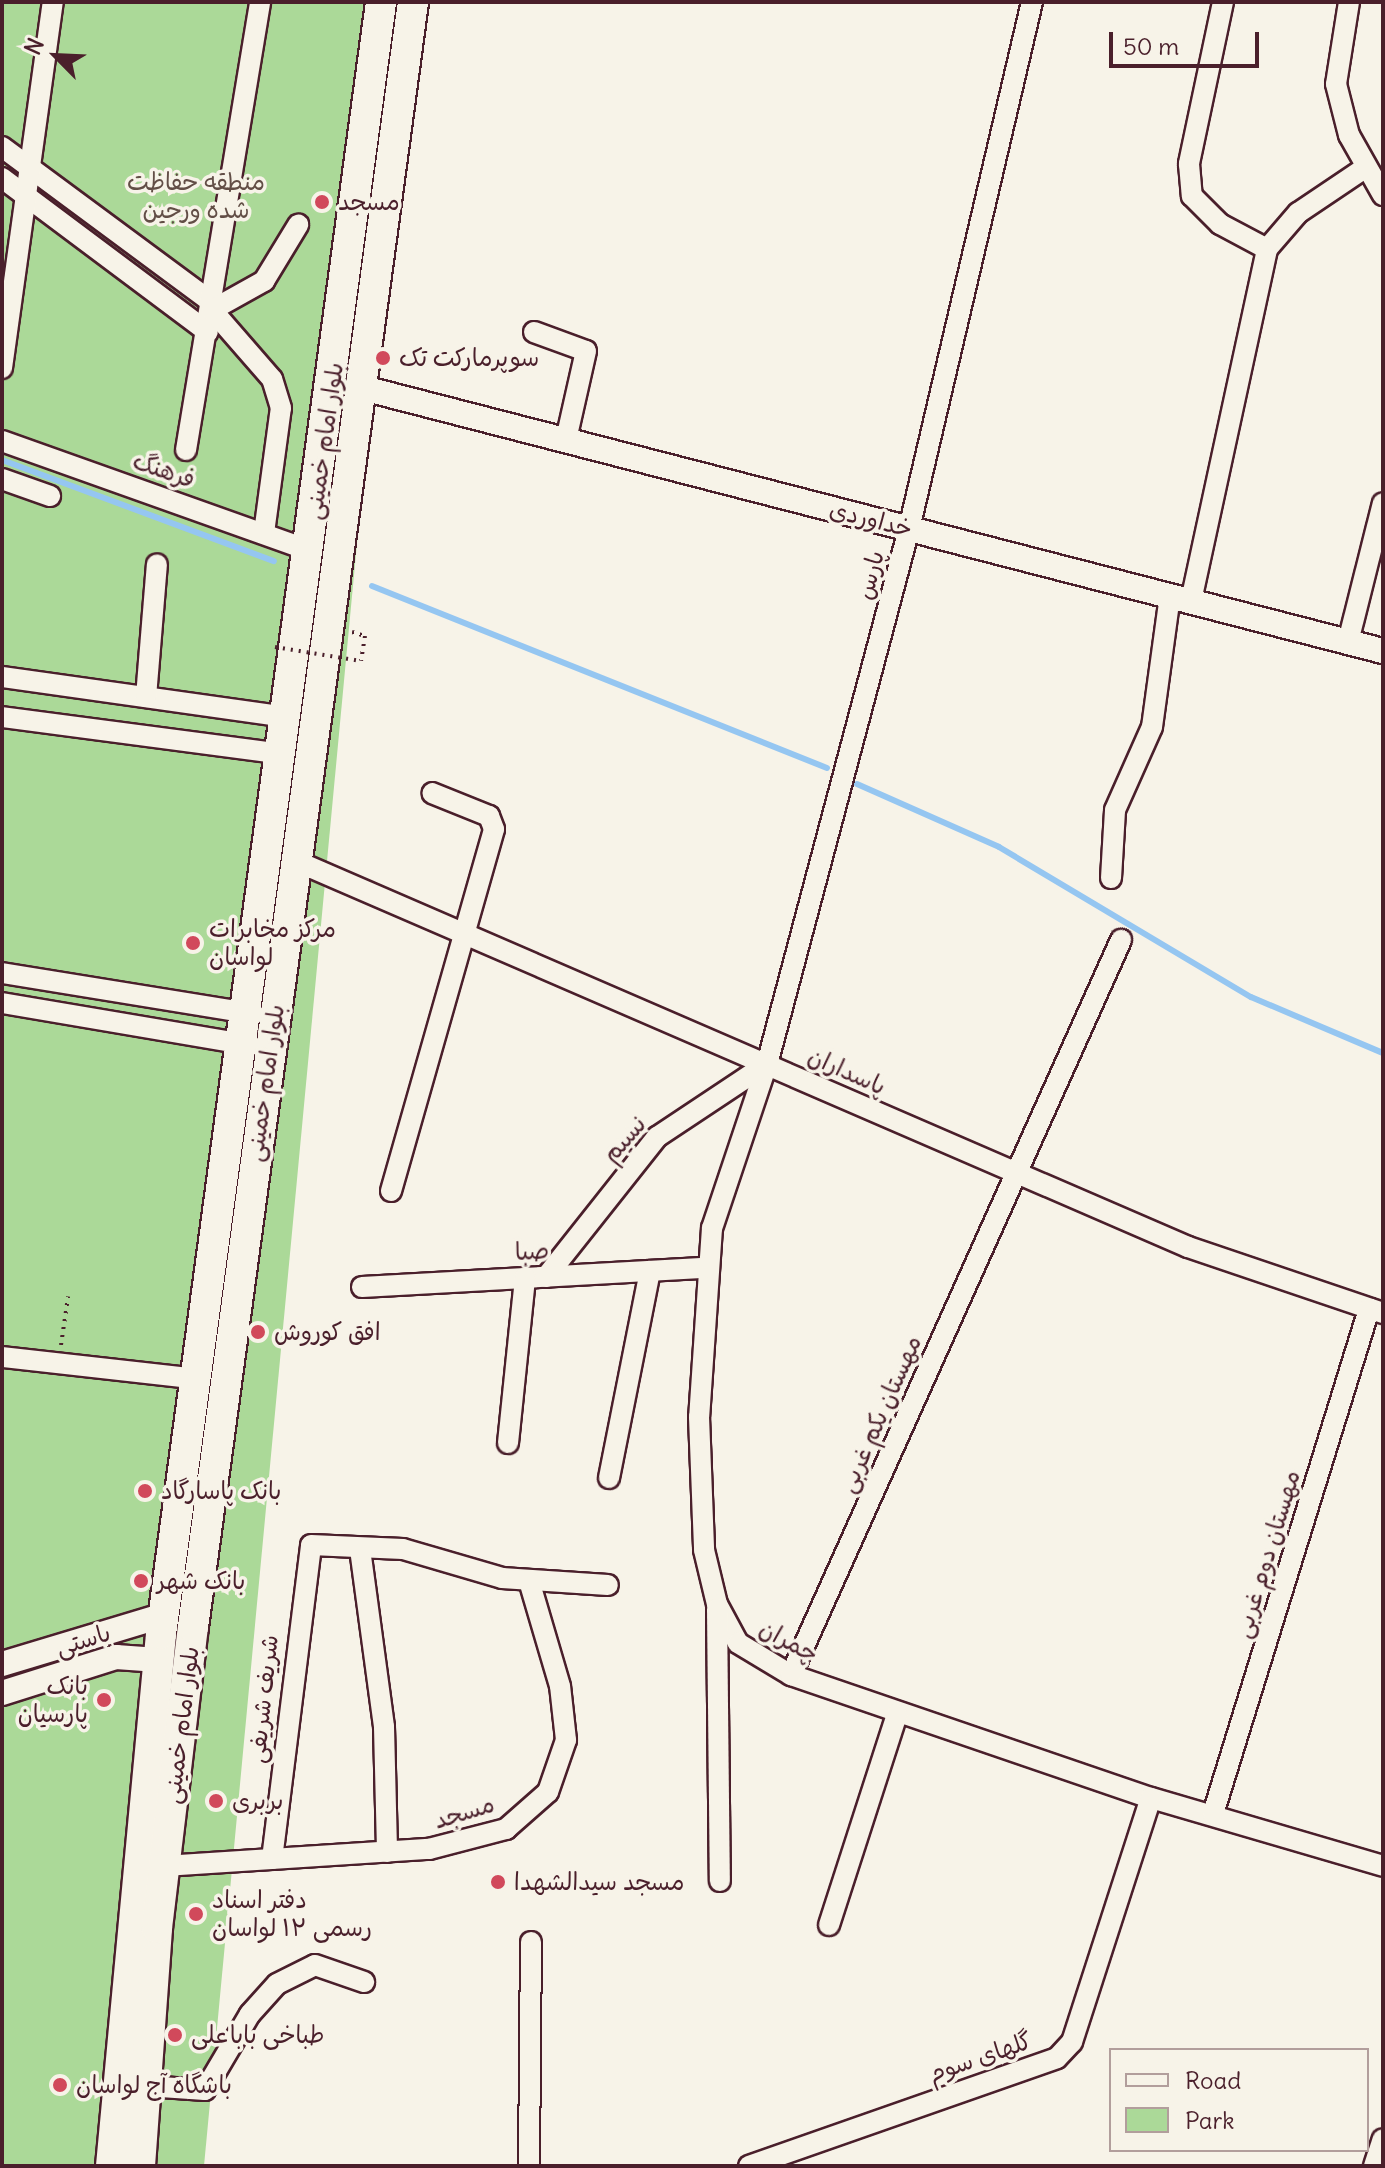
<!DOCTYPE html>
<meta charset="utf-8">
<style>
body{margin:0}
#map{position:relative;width:1385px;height:2168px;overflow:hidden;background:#f7f3e8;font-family:Delius,"Playpen Sans Arabic",sans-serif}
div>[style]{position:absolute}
.green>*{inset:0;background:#abd998}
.stream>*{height:6px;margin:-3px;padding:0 3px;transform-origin:3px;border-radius:3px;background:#95c6f1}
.path>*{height:4px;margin-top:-2px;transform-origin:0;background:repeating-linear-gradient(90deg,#4a1f2b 0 2px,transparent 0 8px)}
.roads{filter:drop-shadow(2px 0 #4a1f2b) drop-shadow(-2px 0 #4a1f2b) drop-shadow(0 2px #4a1f2b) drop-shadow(0 -2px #4a1f2b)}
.minor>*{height:20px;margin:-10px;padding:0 10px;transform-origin:10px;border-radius:10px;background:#f7f3e8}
.tertiary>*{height:24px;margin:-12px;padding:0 12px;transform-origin:12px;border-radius:12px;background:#f7f3e8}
.primary>*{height:30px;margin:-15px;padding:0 15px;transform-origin:15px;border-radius:15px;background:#f7f3e8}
.path-bridge>*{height:4px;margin-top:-2px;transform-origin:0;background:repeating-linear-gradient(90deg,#4a1f2b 0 2px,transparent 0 8px)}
.dots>*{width:22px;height:22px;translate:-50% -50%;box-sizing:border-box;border:4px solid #f7f3e8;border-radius:50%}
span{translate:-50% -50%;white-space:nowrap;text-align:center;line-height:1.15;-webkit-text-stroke:7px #f7f3e8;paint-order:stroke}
.park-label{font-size:24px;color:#624e46}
.poi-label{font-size:24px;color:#4a1f2b}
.left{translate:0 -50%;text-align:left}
.right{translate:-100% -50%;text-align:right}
.street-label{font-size:24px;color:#4a1f2b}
.frame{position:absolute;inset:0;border:4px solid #4a1f2b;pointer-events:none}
.legend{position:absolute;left:1109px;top:2048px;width:260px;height:104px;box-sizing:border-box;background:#f7f3e8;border:2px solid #b29e9c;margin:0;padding:10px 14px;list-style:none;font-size:24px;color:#4a1f2b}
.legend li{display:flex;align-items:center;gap:16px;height:40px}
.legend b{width:40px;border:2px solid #b29e9c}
.north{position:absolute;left:16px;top:16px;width:80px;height:80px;-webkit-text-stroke:6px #f7f3e8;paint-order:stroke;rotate:294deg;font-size:22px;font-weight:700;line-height:32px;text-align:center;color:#4a1f2b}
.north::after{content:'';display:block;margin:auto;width:28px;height:36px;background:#4a1f2b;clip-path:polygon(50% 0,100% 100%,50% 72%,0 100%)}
.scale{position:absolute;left:1109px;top:32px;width:150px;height:36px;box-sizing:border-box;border:4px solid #4a1f2b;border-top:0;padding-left:10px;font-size:24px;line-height:28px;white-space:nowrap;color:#4a1f2b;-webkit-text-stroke:6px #f7f3e8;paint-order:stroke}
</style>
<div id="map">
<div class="green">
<div style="clip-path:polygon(2px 2px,408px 2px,204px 2166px,2px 2166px)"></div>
</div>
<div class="stream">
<div style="left:2px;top:460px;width:290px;rotate:20.4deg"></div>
<div style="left:372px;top:586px;width:490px;rotate:21.8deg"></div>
<div style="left:857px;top:784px;width:155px;rotate:23.9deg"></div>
<div style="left:999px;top:847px;width:293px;rotate:30.8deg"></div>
<div style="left:1251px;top:997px;width:143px;rotate:23deg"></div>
</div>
<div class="path">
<div style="left:352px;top:632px;width:14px;rotate:17deg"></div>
<div style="left:365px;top:636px;width:25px;rotate:99deg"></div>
<div style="left:61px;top:1345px;width:49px;rotate:-81.7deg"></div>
</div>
<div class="roads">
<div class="minor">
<div style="left:1032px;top:2px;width:541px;rotate:103.14deg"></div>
<div style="left:909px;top:529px;width:554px;rotate:104.86deg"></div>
<div style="left:767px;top:1064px;width:173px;rotate:108.5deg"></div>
<div style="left:712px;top:1228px;width:189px;rotate:93.9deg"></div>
<div style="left:699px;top:1417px;width:133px;rotate:87.8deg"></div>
<div style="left:704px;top:1550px;width:56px;rotate:76.5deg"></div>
<div style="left:717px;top:1604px;width:44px;rotate:61.7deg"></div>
<div style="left:738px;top:1643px;width:62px;rotate:31.1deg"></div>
<div style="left:791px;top:1675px;width:380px;rotate:18.9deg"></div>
<div style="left:1151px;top:1798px;width:242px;rotate:16.3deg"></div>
<div style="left:1223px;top:2px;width:166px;rotate:101.9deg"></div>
<div style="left:1189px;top:164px;width:32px;rotate:85deg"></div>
<div style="left:1192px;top:196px;width:40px;rotate:45deg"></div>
<div style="left:1220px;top:224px;width:53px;rotate:28deg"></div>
<div style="left:1349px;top:2px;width:83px;rotate:99deg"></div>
<div style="left:1336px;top:84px;width:53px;rotate:75.7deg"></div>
<div style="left:1349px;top:135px;width:69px;rotate:60.5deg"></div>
<div style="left:2px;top:147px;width:262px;rotate:36.5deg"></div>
<div style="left:2px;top:178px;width:257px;rotate:36.8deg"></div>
<div style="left:534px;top:332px;width:55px;rotate:20.1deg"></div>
<div style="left:586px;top:351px;width:91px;rotate:102.7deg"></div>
<div style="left:2px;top:368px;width:370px;rotate:-82.1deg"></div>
<div style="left:2px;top:441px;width:325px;rotate:19.6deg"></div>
<div style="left:186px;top:450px;width:454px;rotate:-80.6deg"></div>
<div style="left:2px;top:479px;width:51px;rotate:19.5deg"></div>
<div style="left:264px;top:533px;width:126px;rotate:-82.3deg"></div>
<div style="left:281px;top:408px;width:30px;rotate:-107deg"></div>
<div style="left:272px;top:379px;width:91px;rotate:-131deg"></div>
<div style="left:212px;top:310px;width:60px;rotate:-29.1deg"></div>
<div style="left:264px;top:281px;width:66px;rotate:-58.7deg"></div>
<div style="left:1191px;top:601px;width:360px;rotate:-77.8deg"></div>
<div style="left:1267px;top:249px;width:48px;rotate:-49.3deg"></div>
<div style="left:1298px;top:213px;width:81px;rotate:-33.9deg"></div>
<div style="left:1348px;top:642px;width:143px;rotate:-75.9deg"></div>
<div style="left:2px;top:677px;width:288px;rotate:8deg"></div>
<div style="left:146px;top:697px;width:133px;rotate:-85.3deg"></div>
<div style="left:2px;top:717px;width:282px;rotate:7.5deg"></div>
<div style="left:296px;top:861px;width:972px;rotate:23.4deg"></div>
<div style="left:1188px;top:1247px;width:206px;rotate:18.7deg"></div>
<div style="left:1111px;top:878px;width:68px;rotate:-86.6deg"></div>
<div style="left:1115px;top:810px;width:91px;rotate:-66deg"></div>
<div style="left:1152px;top:727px;width:132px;rotate:-82.2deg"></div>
<div style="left:2px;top:973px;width:255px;rotate:9.2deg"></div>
<div style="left:2px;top:1003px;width:252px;rotate:9.6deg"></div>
<div style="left:391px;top:1191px;width:376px;rotate:-74.1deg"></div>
<div style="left:494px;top:829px;width:14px;rotate:-111deg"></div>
<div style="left:489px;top:816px;width:61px;rotate:-158deg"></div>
<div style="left:546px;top:1277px;width:179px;rotate:-51.6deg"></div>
<div style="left:657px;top:1137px;width:132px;rotate:-33.6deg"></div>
<div style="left:362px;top:1287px;width:344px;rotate:-3.2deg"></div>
<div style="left:2px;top:1357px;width:198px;rotate:6.4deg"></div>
<div style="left:508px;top:1443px;width:166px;rotate:-84.1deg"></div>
<div style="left:609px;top:1478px;width:211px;rotate:-78.8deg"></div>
<div style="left:360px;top:1549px;width:180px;rotate:82.3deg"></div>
<div style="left:384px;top:1727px;width:125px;rotate:88.6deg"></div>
<div style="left:717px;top:1609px;width:272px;rotate:89.4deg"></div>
<div style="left:791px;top:1675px;width:806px;rotate:-65.82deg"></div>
<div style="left:1213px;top:1814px;width:529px;rotate:-72.83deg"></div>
<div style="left:272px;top:1859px;width:316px;rotate:-82.9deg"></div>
<div style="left:311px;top:1545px;width:92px;rotate:2.5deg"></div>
<div style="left:403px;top:1549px;width:103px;rotate:16.3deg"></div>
<div style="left:502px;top:1578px;width:106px;rotate:3.8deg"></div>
<div style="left:164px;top:1866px;width:266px;rotate:-3.7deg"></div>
<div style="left:429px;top:1849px;width:80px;rotate:-14.6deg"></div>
<div style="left:506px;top:1829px;width:56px;rotate:-41.4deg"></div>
<div style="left:548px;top:1792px;width:55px;rotate:-70.9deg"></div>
<div style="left:566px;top:1740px;width:54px;rotate:-96.3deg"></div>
<div style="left:560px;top:1686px;width:109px;rotate:-106.4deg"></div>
<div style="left:829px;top:1925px;width:221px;rotate:-72.1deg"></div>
<div style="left:146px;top:2086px;width:59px;rotate:3.9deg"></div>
<div style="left:205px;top:2090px;width:88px;rotate:-59.4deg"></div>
<div style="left:250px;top:2014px;width:40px;rotate:-48deg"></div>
<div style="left:277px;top:1984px;width:42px;rotate:-26.6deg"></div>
<div style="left:315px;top:1965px;width:52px;rotate:19.1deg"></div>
<div style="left:529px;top:2166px;width:224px;rotate:-89.5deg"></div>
<div style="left:749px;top:2166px;width:326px;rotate:-19.3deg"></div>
<div style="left:1057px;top:2058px;width:22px;rotate:-47deg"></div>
<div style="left:1072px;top:2042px;width:256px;rotate:-72.1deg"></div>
<div style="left:1374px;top:2166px;width:28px;rotate:-72deg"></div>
</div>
<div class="tertiary">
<div style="left:359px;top:387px;width:1057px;rotate:14.46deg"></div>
<div style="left:2px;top:1664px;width:169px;rotate:-16.8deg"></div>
<div style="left:2px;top:1693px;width:120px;rotate:-17.5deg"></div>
<div style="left:116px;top:1657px;width:42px;rotate:4.1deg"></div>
</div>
<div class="primary">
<div style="left:111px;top:2166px;width:534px;rotate:-84.63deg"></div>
<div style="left:161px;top:1634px;width:1647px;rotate:-82.32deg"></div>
<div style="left:140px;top:2166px;width:239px;rotate:-85.9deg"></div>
<div style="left:157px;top:1928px;width:303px;rotate:-83.2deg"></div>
<div style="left:193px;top:1627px;width:1640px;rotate:-82.29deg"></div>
</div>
</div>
<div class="path-bridge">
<div style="left:275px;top:647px;width:87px;rotate:9.2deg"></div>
</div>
<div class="dots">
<div style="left:322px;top:202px;background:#d1495b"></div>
<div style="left:383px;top:358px;background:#d1495b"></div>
<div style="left:193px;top:943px;background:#d1495b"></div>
<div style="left:258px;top:1332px;background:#d1495b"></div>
<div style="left:145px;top:1491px;background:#d1495b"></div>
<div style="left:141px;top:1581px;background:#d1495b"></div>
<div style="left:104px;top:1700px;background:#d1495b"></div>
<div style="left:216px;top:1801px;background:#d1495b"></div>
<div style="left:498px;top:1882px;background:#d1495b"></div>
<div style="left:196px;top:1914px;background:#d1495b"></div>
<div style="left:175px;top:2035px;background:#d1495b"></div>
<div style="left:60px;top:2085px;background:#d1495b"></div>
</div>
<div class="park-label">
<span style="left:196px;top:196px">منطقه حفاظت<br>شده ورجین</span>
</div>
<div class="poi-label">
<span class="left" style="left:338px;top:202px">مسجد</span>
<span class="left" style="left:399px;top:358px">سوپرمارکت تک</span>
<span class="left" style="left:209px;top:943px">مرکز مخابرات<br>لواسان</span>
<span class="left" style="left:274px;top:1332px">افق کوروش</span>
<span class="left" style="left:161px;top:1491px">بانک پاسارگاد</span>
<span class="left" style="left:157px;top:1581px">بانک شهر</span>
<span class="right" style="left:88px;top:1700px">بانک<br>پارسیان</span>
<span class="left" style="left:232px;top:1801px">بربری</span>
<span class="left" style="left:514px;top:1882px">مسجد سیدالشهدا</span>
<span class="left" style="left:212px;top:1914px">دفتر اسناد<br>رسمی ۱۲ لواسان</span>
<span class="left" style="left:191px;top:2035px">طباخی باباعلی</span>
<span class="left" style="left:76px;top:2085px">باشگاه آج لواسان</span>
</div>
<div class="street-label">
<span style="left:324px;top:441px;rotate:-82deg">بلوار امام خمینی</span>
<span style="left:164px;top:470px;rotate:19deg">فرهنگ</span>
<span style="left:871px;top:519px;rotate:14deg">خداوردی</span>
<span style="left:870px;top:575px;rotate:-75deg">پارس</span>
<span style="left:847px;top:1071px;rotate:24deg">پاسداران</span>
<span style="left:265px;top:1083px;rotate:-82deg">بلوار امام خمینی</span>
<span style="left:624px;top:1139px;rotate:-49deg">نسیم</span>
<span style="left:532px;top:1251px;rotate:-3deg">صبا</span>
<span style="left:880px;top:1414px;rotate:-66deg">مهستان یکم غربی</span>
<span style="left:1267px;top:1554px;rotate:-73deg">مهستان دوم غربی</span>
<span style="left:83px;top:1640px;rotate:-17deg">باستی</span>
<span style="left:789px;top:1641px;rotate:28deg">چمران</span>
<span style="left:263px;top:1699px;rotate:-84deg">شریف شریفی</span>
<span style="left:181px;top:1725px;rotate:-83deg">بلوار امام خمینی</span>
<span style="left:464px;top:1812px;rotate:-17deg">مسجد</span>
<span style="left:980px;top:2057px;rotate:-19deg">گلهای سوم</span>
</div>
<div class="frame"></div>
<ul class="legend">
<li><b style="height:10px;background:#f7f3e8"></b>Road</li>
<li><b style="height:22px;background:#abd998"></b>Park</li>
</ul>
<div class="north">N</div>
<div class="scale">50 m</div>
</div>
